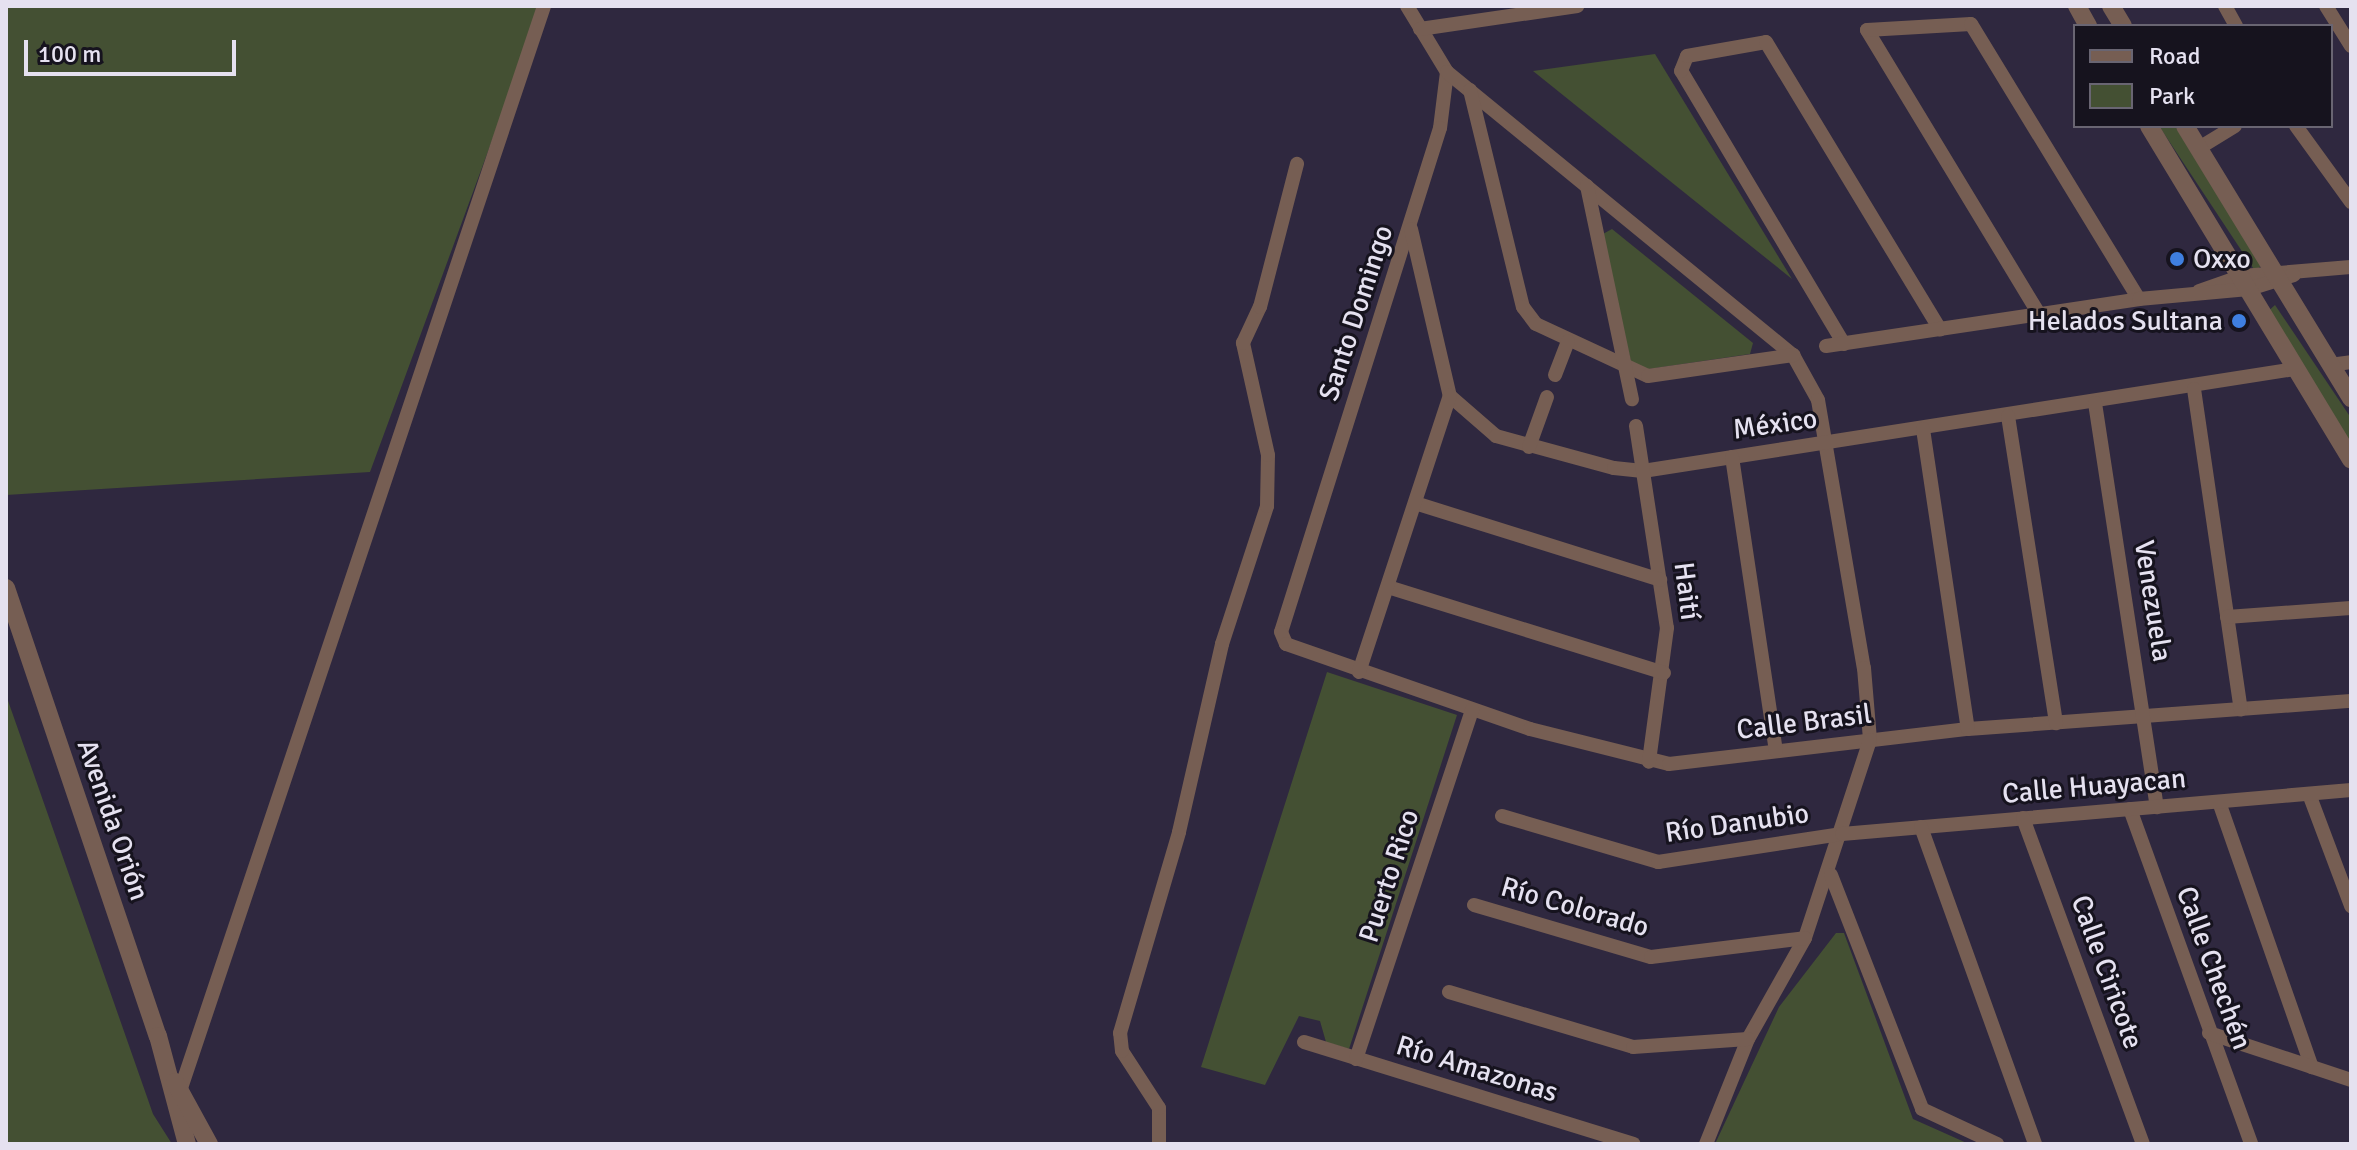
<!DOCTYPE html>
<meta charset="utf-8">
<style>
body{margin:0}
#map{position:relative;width:2357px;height:1150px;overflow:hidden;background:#2f283f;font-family:Signika,sans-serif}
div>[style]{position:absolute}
.green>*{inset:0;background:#445033}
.minor>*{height:14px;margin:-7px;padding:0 7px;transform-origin:7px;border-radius:7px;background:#765e53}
.tertiary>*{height:18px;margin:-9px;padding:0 9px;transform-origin:9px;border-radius:9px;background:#765e53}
.dots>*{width:22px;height:22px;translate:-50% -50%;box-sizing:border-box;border:4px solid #16131e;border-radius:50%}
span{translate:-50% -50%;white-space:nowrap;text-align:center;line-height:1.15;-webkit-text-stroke:6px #16131e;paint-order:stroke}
.poi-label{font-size:28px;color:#e5e1f0}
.left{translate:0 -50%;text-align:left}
.right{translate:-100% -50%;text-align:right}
.street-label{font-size:28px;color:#e5e1f0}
.frame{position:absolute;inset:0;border:8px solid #e5e1f0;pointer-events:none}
.legend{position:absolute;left:2073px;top:24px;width:260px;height:104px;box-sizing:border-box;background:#16131e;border:2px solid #696572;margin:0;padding:10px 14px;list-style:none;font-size:24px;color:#e5e1f0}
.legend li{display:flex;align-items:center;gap:16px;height:40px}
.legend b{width:40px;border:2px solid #696572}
.scale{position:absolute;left:24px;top:40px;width:212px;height:36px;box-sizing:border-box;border:4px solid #e5e1f0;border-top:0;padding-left:10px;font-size:24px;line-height:28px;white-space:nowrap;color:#e5e1f0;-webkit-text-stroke:6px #16131e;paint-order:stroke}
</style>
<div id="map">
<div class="green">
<div style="clip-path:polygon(6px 6px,548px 6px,540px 10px,370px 472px,6px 495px)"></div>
<div style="clip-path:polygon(1655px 54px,1792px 279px,1533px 71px)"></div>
<div style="clip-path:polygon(2159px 126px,2175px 126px,2261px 266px,2255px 271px)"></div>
<div style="clip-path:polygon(1612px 229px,1753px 343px,1750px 354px,1642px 370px,1631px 362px,1601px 235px)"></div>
<div style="clip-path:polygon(2275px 305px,2351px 418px,2351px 453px,2265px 314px)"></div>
<div style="clip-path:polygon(1327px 672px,1457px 715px,1349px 1049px,1326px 1042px,1320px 1021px,1299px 1016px,1265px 1085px,1201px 1067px)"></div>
<div style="clip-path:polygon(6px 695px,153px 1114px,172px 1144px,6px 1144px)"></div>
<div style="clip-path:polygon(1836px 933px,1844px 933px,1913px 1119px,1969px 1144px,1715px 1144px,1779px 1007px)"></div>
</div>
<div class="minor">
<div style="left:1407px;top:6px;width:77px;rotate:58.8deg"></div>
<div style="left:1447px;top:72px;width:56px;rotate:97.1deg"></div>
<div style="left:1440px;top:128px;width:528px;rotate:107.51deg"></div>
<div style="left:1281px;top:632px;width:13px;rotate:67deg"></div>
<div style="left:1286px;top:644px;width:258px;rotate:19.2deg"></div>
<div style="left:1530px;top:729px;width:143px;rotate:14.1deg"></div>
<div style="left:1669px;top:764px;width:301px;rotate:-6.7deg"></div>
<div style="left:1968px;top:729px;width:384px;rotate:-4.2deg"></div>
<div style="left:2225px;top:6px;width:23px;rotate:61deg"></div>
<div style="left:2326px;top:6px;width:47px;rotate:58deg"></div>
<div style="left:1420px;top:29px;width:159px;rotate:-8.3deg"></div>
<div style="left:1447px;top:72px;width:447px;rotate:39.3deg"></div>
<div style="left:1793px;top:355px;width:51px;rotate:60.9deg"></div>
<div style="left:1818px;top:400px;width:272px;rotate:80.3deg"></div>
<div style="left:1864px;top:668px;width:72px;rotate:85.2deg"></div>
<div style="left:1870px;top:740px;width:208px;rotate:108.2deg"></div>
<div style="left:1805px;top:938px;width:116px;rotate:119.4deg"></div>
<div style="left:1748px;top:1039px;width:113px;rotate:111.8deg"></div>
<div style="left:1470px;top:90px;width:223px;rotate:76.3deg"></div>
<div style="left:1523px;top:307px;width:21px;rotate:53deg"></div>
<div style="left:1536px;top:324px;width:123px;rotate:24.9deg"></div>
<div style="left:1648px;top:376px;width:147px;rotate:-8.2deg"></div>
<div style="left:2296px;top:126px;width:94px;rotate:54.1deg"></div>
<div style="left:2199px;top:148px;width:42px;rotate:-31.4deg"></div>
<div style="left:1587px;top:186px;width:218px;rotate:78.1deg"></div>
<div style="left:1411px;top:229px;width:171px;rotate:76.9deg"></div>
<div style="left:1450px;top:396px;width:61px;rotate:41deg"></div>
<div style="left:1496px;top:436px;width:122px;rotate:15.2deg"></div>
<div style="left:1614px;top:468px;width:29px;rotate:6deg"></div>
<div style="left:1643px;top:471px;width:659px;rotate:-8.9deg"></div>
<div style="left:2199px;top:291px;width:46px;rotate:-19.2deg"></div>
<div style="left:2242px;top:276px;width:109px;rotate:-4.7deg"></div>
<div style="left:2039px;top:314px;width:332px;rotate:-121.2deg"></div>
<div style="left:1867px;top:30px;width:104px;rotate:-3.3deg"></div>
<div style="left:1971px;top:24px;width:322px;rotate:58.6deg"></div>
<div style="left:1844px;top:344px;width:318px;rotate:-120.8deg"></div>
<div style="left:1681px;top:71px;width:16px;rotate:-68deg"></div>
<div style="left:1687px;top:56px;width:80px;rotate:-10deg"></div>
<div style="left:1766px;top:42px;width:336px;rotate:58.8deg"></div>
<div style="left:1826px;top:346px;width:317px;rotate:-8.5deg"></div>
<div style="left:2139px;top:299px;width:110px;rotate:-5.2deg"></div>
<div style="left:2249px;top:289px;width:47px;rotate:-17.3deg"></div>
<div style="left:2330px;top:365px;width:21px;rotate:-8deg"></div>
<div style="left:1555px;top:375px;width:36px;rotate:-69deg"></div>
<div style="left:2194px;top:389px;width:324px;rotate:81.7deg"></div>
<div style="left:2095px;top:403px;width:409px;rotate:81.3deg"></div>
<div style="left:2008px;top:416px;width:311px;rotate:81.1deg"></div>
<div style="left:1636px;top:426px;width:204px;rotate:81.3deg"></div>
<div style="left:1667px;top:628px;width:135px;rotate:97.7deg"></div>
<div style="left:1923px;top:429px;width:303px;rotate:81.5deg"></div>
<div style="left:1529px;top:447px;width:53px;rotate:-70.2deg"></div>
<div style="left:1732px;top:457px;width:297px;rotate:81.5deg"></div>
<div style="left:1415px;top:503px;width:257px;rotate:17.4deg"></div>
<div style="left:1388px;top:587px;width:289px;rotate:17.3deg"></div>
<div style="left:2227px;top:617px;width:124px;rotate:-4.2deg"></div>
<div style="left:1359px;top:672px;width:291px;rotate:-71.8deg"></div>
<div style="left:2309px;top:794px;width:120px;rotate:69.4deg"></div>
<div style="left:2219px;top:802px;width:281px;rotate:70.7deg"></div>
<div style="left:2130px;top:809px;width:356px;rotate:70.1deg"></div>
<div style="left:1502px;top:816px;width:163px;rotate:16.4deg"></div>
<div style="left:1658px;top:862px;width:186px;rotate:-8.7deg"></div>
<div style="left:1842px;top:834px;width:511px;rotate:-4.94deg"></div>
<div style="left:2023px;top:818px;width:347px;rotate:69.8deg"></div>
<div style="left:1921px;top:827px;width:337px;rotate:70.2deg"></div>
<div style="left:1831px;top:875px;width:251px;rotate:68.7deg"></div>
<div style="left:1922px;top:1109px;width:83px;rotate:25deg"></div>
<div style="left:1474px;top:905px;width:184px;rotate:16.4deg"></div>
<div style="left:1651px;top:957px;width:155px;rotate:-7deg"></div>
<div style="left:1449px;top:992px;width:192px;rotate:16.6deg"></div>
<div style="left:1633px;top:1047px;width:115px;rotate:-4deg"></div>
<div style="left:2209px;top:1033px;width:150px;rotate:18.3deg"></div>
<div style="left:1304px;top:1042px;width:345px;rotate:17.2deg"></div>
<div style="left:1356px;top:1059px;width:368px;rotate:-71.6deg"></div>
<div style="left:178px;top:1097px;width:1151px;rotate:-71.45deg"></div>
<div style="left:1159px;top:1144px;width:36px;rotate:-90deg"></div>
<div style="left:1159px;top:1108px;width:68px;rotate:-123deg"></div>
<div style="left:1122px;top:1051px;width:18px;rotate:-96deg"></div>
<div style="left:1120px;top:1033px;width:209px;rotate:-73.6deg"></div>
<div style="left:1179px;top:832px;width:193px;rotate:-77.1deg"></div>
<div style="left:1222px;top:644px;width:145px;rotate:-71.9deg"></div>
<div style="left:1267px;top:506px;width:51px;rotate:-88.9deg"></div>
<div style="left:1268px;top:455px;width:115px;rotate:-102.6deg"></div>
<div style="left:1243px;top:343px;width:40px;rotate:-65deg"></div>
<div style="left:1260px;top:307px;width:148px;rotate:-75.5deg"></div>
</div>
<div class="tertiary">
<div style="left:2077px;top:6px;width:23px;rotate:61deg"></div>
<div style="left:2111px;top:6px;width:23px;rotate:59deg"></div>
<div style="left:2149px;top:126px;width:390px;rotate:58.8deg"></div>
<div style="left:2185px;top:126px;width:319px;rotate:58.6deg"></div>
<div style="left:6px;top:588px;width:473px;rotate:71.3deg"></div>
<div style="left:158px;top:1036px;width:112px;rotate:75deg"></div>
<div style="left:175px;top:1082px;width:71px;rotate:61.3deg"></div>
</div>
<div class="dots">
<div style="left:2177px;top:259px;background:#3f7fe0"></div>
<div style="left:2239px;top:321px;background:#3f7fe0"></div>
</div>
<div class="poi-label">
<span class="left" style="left:2193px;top:259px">Oxxo</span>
<span class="right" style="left:2223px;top:321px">Helados Sultana</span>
</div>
<div class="street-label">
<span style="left:1356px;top:313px;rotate:-72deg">Santo Domingo</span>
<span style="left:1775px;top:424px;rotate:-8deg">México</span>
<span style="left:1687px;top:591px;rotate:83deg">Haití</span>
<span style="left:2153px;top:601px;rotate:81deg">Venezuela</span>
<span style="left:1804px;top:722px;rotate:-7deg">Calle Brasil</span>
<span style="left:2094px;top:786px;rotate:-5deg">Calle Huayacan</span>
<span style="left:113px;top:820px;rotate:71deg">Avenida Orión</span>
<span style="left:1737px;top:823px;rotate:-8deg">Río Danubio</span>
<span style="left:1389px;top:876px;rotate:-72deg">Puerto Rico</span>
<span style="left:1575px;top:907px;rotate:16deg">Río Colorado</span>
<span style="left:2214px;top:968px;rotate:70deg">Calle Chechén</span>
<span style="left:2107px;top:972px;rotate:70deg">Calle Ciricote</span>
<span style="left:1477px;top:1069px;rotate:17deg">Río Amazonas</span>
</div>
<div class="frame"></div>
<ul class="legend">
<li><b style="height:10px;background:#765e53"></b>Road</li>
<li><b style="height:22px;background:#445033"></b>Park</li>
</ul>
<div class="scale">100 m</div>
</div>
